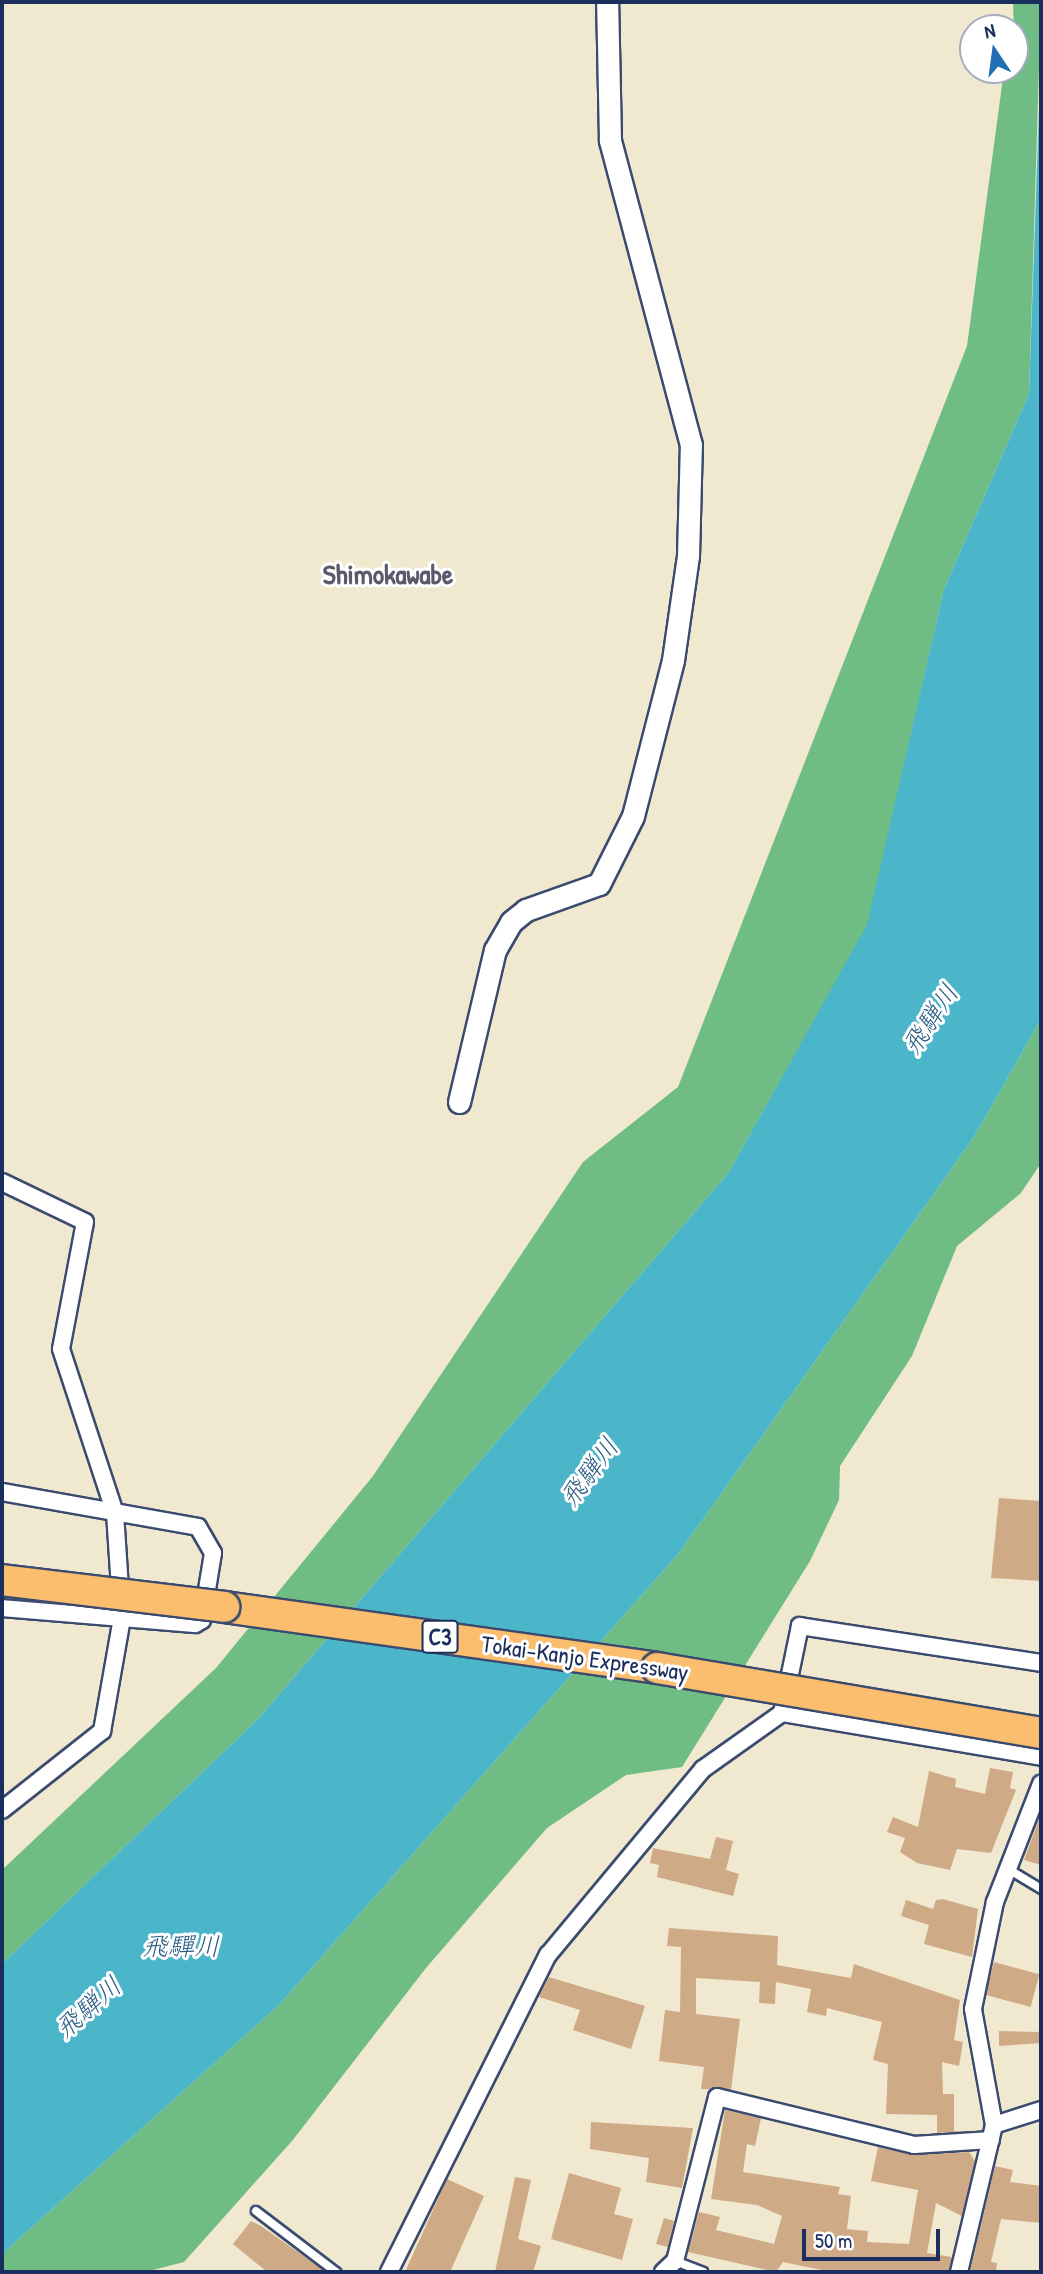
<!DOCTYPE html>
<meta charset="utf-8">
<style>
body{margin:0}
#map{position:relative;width:1043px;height:2274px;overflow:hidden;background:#f1e8d0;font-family:"Patrick Hand","Klee One",sans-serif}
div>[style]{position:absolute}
.forest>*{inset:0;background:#6fbc84}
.water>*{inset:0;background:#4bb5c9}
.building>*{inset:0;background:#cfaa87;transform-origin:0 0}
.roads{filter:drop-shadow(2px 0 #3b4b6f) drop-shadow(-2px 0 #3b4b6f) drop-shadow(0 2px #3b4b6f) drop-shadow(0 -2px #3b4b6f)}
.service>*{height:8px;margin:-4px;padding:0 4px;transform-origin:4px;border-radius:4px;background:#fff}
.minor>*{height:16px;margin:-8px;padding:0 8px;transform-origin:8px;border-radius:8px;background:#fff}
.tertiary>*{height:21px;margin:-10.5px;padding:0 10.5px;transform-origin:10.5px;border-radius:10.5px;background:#fff}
.motorway>*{height:30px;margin:-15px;padding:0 15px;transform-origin:15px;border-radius:15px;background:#fbbd6e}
.bridges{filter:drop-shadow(2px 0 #3b4b6f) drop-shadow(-2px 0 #3b4b6f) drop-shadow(0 2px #3b4b6f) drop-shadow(0 -2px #3b4b6f)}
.motorway-bridge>*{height:30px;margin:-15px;padding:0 15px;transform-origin:15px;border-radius:15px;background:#fbbd6e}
span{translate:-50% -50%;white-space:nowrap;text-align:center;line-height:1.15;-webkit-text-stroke:6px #fff;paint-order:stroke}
.shield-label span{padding:2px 5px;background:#fff;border:2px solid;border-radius:5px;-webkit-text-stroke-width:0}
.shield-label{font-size:23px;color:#1b2f5e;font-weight:700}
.street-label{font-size:24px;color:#1b2f5e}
.water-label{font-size:26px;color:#2c5e83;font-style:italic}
.quarter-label{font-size:28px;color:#5a5a6c;font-weight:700}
.frame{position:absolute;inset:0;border:4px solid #1b2f5e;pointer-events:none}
.north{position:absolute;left:959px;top:14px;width:70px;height:70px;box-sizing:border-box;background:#fff;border:2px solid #a4acbf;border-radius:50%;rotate:347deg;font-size:19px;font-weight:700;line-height:28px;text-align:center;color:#1b2f5e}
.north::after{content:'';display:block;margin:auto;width:24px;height:32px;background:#1f6fb2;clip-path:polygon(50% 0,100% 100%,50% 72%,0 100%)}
.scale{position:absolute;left:802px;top:2229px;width:138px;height:32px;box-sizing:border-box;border:4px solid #1b2f5e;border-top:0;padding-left:9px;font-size:21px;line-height:24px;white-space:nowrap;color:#1b2f5e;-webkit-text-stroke:5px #fff;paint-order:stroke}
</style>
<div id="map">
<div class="forest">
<div style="clip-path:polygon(1013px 2px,1041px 2px,1029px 394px,944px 589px,868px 925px,729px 1172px,257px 1720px,2px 1964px,2px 1870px,216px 1668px,373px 1476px,583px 1162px,678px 1087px,967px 346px,1004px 70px,1015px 70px)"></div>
<div style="clip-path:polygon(1041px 1019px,1041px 1163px,1021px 1193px,957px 1246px,912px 1356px,840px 1466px,839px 1500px,810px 1561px,682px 1767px,626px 1775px,547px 1828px,426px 1968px,292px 2141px,184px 2262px,145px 2272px,2px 2272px,2px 2254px,279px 2005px,679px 1553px,974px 1137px)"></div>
</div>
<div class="water">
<div style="clip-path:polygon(1041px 53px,1041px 1019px,974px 1137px,679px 1553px,279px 2005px,2px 2254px,2px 1964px,257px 1720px,729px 1172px,867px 925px,944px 589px,1029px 394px)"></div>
</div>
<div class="building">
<div style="clip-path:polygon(999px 1498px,1041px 1501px,1041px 1581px,991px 1578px)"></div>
<div style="clip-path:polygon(990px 1768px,1013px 1772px,1010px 1788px,1016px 1790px,991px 1853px,957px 1849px,950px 1870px,917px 1863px,900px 1852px,905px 1838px,887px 1832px,893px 1817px,918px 1827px,929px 1771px,956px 1779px,955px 1787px,985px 1794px)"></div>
<div style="clip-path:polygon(1041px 1814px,1041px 1865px,1024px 1860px)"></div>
<div style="clip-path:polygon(716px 1837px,733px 1841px,726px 1870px,739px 1874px,733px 1896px,657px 1877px,659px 1865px,650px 1863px,653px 1848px,710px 1859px)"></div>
<div style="clip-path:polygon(943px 1899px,978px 1909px,972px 1957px,924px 1944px,929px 1925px,901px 1916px,906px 1900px,933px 1909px,936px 1900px)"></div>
<div style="clip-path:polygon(669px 1928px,778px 1936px,777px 1965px,851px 1978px,854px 1964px,960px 2000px,954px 2040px,963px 2042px,959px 2066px,942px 2062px,943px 2094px,954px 2094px,954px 2131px,974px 2131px,937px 2133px,937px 2115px,886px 2114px,888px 2064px,873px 2060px,882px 2022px,827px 2008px,826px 2016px,807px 2012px,811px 1989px,776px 1982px,775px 2004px,759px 2003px,760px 1982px,696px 1978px,696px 2014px,740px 2019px,731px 2090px,701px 2089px,704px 2067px,659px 2061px,665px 2010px,680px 2012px,681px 1947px,667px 1946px)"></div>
<div style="left:994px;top:1962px;width:47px;height:34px;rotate:15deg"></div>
<div style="clip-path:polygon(549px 1977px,645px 2006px,631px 2049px,573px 2030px,580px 2010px,539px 1997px)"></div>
<div style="clip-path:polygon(999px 2031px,1041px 2032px,1041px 2043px,999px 2046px)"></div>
<div style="clip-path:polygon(725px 2110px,761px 2118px,755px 2146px,747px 2144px,743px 2172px,840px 2187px,838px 2194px,851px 2196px,847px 2229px,868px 2231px,867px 2242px,909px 2244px,918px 2190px,871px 2181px,878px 2147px,914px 2155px,969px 2152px,975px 2161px,962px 2216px,936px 2203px,927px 2253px,952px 2257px,949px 2271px,831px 2272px,783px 2262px,776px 2272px,688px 2252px,699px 2212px,720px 2217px,716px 2230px,774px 2244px,782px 2216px,757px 2205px,711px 2199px)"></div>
<div style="clip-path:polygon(591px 2122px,693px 2128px,682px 2188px,646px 2182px,649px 2158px,590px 2149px)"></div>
<div style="clip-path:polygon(995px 2166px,1013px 2170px,1010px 2182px,1041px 2186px,1041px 2223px,1001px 2219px,991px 2262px,997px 2263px,996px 2272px,970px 2272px)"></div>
<div style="clip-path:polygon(569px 2173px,621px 2188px,614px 2214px,633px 2219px,622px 2260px,551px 2239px)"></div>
<div style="clip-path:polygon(515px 2177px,531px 2180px,518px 2239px,541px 2246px,533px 2272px,495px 2272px)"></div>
<div style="clip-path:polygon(447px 2179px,484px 2196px,450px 2272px,405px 2272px)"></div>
<div style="clip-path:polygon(664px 2218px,674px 2221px,668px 2247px,656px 2244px)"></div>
<div style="clip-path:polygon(251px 2221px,261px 2226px,326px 2272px,267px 2272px,233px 2244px)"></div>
</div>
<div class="roads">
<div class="service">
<div style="left:1008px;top:1869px;width:39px;rotate:31deg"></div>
<div style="left:256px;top:2211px;width:101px;rotate:37.3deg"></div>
<div style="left:675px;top:2261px;width:30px;rotate:21deg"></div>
</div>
<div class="minor">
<div style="left:2px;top:1182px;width:92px;rotate:25.7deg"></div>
<div style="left:85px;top:1222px;width:129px;rotate:100.7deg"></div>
<div style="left:61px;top:1349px;width:173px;rotate:71.8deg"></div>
<div style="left:115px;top:1513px;width:105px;rotate:86.2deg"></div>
<div style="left:122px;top:1618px;width:115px;rotate:100deg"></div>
<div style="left:102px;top:1731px;width:127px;rotate:141.7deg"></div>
<div style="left:2px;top:1492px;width:199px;rotate:10.1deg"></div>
<div style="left:198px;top:1527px;width:30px;rotate:60deg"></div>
<div style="left:213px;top:1553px;width:68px;rotate:99.3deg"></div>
<div style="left:202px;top:1620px;width:8px;rotate:150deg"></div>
<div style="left:195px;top:1624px;width:194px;rotate:-175.3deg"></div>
<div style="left:1041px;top:1663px;width:244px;rotate:-171.3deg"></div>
<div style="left:800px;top:1626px;width:89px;rotate:101.7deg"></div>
<div style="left:782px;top:1713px;width:263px;rotate:9.6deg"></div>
<div style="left:994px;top:2125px;width:49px;rotate:-17.7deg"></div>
<div style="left:389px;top:2272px;width:355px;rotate:-63.4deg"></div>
<div style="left:548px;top:1955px;width:242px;rotate:-50.2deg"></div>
<div style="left:703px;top:1769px;width:97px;rotate:-35.3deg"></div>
<div style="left:663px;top:2272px;width:16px;rotate:-43deg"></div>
<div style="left:675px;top:2261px;width:169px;rotate:-75.6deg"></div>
<div style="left:717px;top:2097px;width:203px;rotate:13.7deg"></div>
<div style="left:914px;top:2145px;width:77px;rotate:-3.7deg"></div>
<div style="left:959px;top:2272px;width:151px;rotate:-76.6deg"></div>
<div style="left:994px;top:2125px;width:118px;rotate:-100.3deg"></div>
<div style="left:973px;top:2009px;width:109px;rotate:-78.4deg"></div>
<div style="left:995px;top:1902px;width:127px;rotate:-68.7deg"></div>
</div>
<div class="tertiary">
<div style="left:459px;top:1102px;width:156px;rotate:-76.7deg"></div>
<div style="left:495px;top:950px;width:32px;rotate:-60deg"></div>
<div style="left:511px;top:922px;width:19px;rotate:-39deg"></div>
<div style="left:526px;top:910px;width:77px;rotate:-19.6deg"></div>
<div style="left:599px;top:884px;width:76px;rotate:-63.4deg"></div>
<div style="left:633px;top:816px;width:161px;rotate:-75.6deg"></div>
<div style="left:673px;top:660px;width:105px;rotate:-81.8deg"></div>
<div style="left:688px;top:556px;width:111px;rotate:-88.5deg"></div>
<div style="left:691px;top:445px;width:316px;rotate:-104.9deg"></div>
<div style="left:610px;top:140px;width:138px;rotate:-91.2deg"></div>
</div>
<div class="motorway">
<div style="left:224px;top:1607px;width:437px;rotate:8deg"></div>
</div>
</div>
<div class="bridges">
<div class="motorway-bridge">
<div style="left:2px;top:1580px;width:224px;rotate:6.9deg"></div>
<div style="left:657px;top:1668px;width:389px;rotate:9.6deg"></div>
</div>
</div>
<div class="shield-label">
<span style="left:440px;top:1637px">C3</span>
</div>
<div class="street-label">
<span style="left:585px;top:1658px;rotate:8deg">Tokai-Kanjo Expressway</span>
</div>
<div class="water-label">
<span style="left:930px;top:1019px;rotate:-56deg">飛騨川</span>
<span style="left:589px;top:1472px;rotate:-53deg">飛騨川</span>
<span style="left:181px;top:1946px">飛驒川</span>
<span style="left:88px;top:2007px;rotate:-41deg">飛騨川</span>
</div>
<div class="quarter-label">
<span style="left:388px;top:574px">Shimokawabe</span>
</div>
<div class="frame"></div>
<div class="north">N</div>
<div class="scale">50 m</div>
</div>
